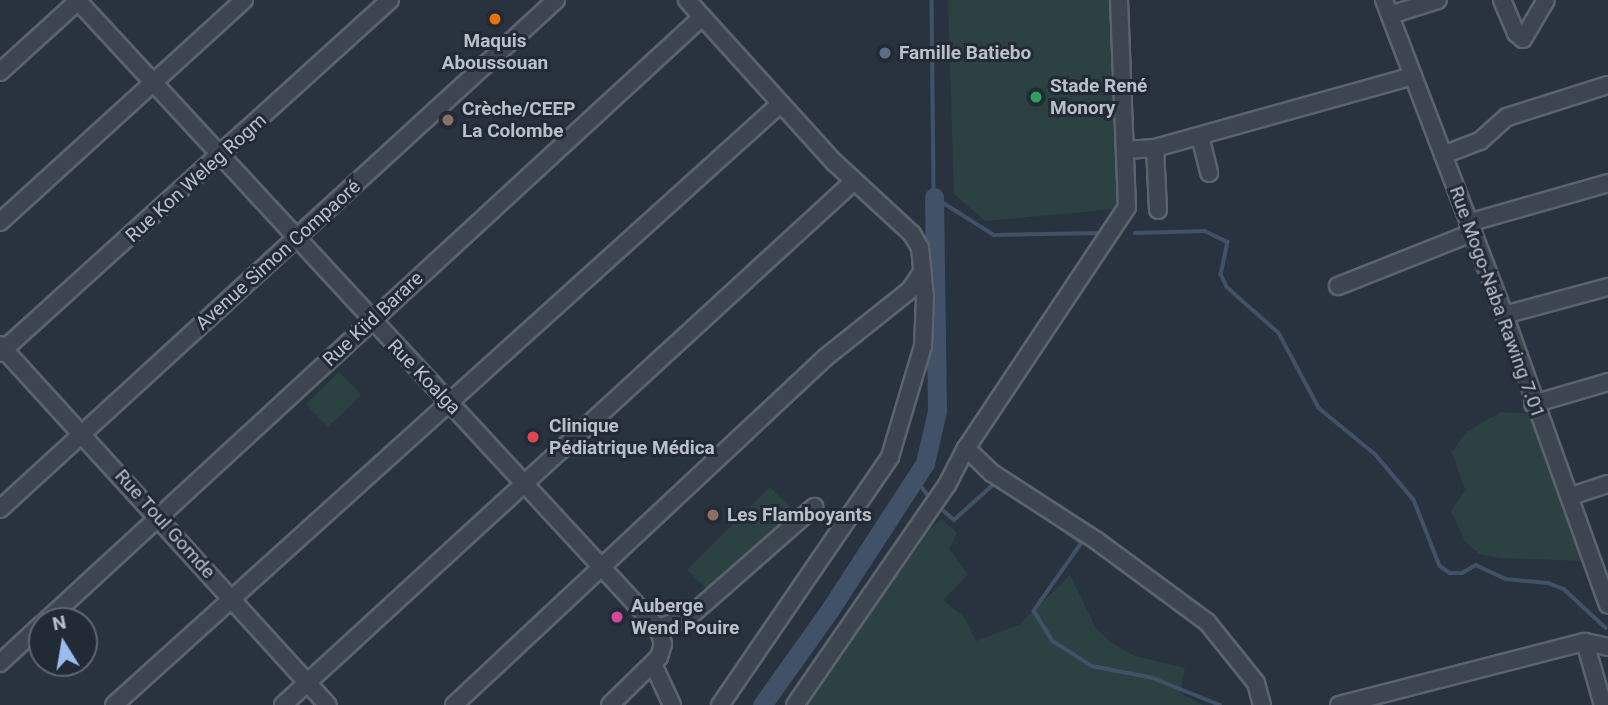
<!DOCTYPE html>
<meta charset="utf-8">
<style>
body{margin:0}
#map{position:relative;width:1608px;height:705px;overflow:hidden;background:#293340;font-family:Roboto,sans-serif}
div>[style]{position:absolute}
.green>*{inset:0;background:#2c4142;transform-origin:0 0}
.stream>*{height:3.5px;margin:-1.75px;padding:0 1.75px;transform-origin:1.75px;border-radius:1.75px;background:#415167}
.river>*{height:19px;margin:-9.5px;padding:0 9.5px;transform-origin:9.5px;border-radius:9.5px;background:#415167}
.roads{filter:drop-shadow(2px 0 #5b636d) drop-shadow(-2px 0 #5b636d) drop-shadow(0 2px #5b636d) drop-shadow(0 -2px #5b636d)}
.minor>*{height:16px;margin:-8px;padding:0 8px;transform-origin:8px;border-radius:8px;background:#3d4550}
.dots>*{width:19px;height:19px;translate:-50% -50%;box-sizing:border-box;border:4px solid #222a35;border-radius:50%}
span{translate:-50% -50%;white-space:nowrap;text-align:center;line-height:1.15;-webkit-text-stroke:6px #222a35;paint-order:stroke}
.poi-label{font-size:19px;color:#bac0ca;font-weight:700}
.left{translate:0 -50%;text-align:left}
.street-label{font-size:19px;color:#bac0ca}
.north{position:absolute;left:28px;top:607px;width:70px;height:70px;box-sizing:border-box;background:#222a35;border:2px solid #5f6671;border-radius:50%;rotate:349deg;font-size:19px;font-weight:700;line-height:28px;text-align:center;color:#bac0ca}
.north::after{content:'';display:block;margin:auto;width:24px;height:32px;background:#9bbcef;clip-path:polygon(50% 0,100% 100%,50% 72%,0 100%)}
</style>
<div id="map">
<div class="green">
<div style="clip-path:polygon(948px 0,1117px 0,1126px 208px,985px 221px,954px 194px)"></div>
<div style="left:339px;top:372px;width:32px;height:46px;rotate:46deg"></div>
<div style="clip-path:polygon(1501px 412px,1532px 414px,1584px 561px,1500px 558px,1479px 554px,1465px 541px,1451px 511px,1465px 490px,1452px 452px,1466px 432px)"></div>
<div style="left:770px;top:487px;width:42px;height:117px;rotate:45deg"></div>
<div style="clip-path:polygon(942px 519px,957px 533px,949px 549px,968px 574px,943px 600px,965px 618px,976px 641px,1019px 625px,1070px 575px,1096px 628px,1113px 644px,1135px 656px,1185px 668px,1180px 693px,1203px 705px,807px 705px,929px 530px)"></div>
</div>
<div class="stream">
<div style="left:932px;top:0;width:197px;rotate:89.4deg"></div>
<div style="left:934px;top:197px;width:71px;rotate:32.3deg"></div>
<div style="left:994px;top:235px;width:108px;rotate:-1.1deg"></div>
<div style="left:1135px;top:233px;width:70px;rotate:-1.6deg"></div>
<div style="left:1205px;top:231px;width:25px;rotate:26deg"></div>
<div style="left:1228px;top:242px;width:33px;rotate:102deg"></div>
<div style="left:1221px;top:274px;width:14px;rotate:65deg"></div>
<div style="left:1227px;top:287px;width:69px;rotate:41.5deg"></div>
<div style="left:1279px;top:333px;width:85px;rotate:61.9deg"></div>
<div style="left:1319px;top:408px;width:74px;rotate:39.5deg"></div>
<div style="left:1376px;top:455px;width:59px;rotate:49.8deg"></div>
<div style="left:1414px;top:500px;width:71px;rotate:68.5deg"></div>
<div style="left:1440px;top:566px;width:12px;rotate:35deg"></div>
<div style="left:1450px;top:573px;width:12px"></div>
<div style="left:1462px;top:573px;width:16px;rotate:-30deg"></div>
<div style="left:1476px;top:565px;width:33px;rotate:25deg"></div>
<div style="left:1506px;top:579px;width:42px;rotate:5.4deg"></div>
<div style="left:1548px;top:583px;width:17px;rotate:21deg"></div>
<div style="left:1564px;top:589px;width:57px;rotate:42.9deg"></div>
<div style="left:915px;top:478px;width:25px;rotate:53deg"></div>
<div style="left:1029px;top:506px;width:16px;rotate:35deg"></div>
<div style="left:943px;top:510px;width:15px;rotate:42deg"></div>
<div style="left:954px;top:520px;width:54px;rotate:-42deg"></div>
<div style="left:994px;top:484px;width:9px;rotate:32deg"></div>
<div style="left:1057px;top:525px;width:31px;rotate:36deg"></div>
<div style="left:1082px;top:543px;width:83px;rotate:125.2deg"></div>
<div style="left:1034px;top:611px;width:36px;rotate:58deg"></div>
<div style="left:1053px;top:641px;width:46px;rotate:32.7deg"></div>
<div style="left:1092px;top:666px;width:62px;rotate:11.1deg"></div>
<div style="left:1153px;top:678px;width:72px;rotate:21.9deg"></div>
</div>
<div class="river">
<div style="left:762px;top:705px;width:115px;rotate:-54.5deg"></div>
<div style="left:829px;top:611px;width:176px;rotate:-57deg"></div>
<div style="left:925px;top:463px;width:53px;rotate:-77deg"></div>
<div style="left:937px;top:411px;width:214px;rotate:-90.8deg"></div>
</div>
<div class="roads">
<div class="minor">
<div style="left:77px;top:0;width:856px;rotate:47.23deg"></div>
<div style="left:687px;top:0;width:219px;rotate:47.8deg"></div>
<div style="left:834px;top:162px;width:106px;rotate:42.7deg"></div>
<div style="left:912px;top:234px;width:16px;rotate:60deg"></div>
<div style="left:920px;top:248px;width:49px;rotate:84.2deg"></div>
<div style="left:925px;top:297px;width:49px;rotate:92.3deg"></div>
<div style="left:923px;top:346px;width:116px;rotate:106.6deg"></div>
<div style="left:890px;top:457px;width:301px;rotate:124.4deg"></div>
<div style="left:1119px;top:0;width:207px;rotate:87.8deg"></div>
<div style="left:1127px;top:207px;width:290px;rotate:123.7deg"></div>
<div style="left:966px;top:448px;width:36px;rotate:44deg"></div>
<div style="left:992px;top:473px;width:125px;rotate:32.9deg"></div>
<div style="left:1097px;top:541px;width:137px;rotate:36.4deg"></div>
<div style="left:1207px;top:622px;width:78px;rotate:51.2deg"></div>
<div style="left:1256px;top:683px;width:23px;rotate:75deg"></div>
<div style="left:1384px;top:0;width:331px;rotate:69.1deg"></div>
<div style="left:1502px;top:309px;width:314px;rotate:70.3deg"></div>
<div style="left:1502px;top:0;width:36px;rotate:67deg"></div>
<div style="left:1516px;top:33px;width:9px;rotate:41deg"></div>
<div style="left:1523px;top:39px;width:45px;rotate:-59.5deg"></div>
<div style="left:1390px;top:15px;width:50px;rotate:-17.4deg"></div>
<div style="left:0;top:72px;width:107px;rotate:-42.3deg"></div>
<div style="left:1200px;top:136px;width:38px;rotate:76deg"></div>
<div style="left:1155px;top:148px;width:62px;rotate:87.2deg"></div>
<div style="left:1126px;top:150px;width:29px;rotate:-4deg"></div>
<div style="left:1155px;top:148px;width:268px;rotate:-15.6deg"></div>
<div style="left:1443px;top:155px;width:40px;rotate:-21deg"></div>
<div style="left:1480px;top:141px;width:36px;rotate:-42deg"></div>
<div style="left:1507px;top:117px;width:106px;rotate:-17.6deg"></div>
<div style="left:0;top:222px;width:330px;rotate:-42.3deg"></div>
<div style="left:1468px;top:223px;width:146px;rotate:-15.9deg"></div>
<div style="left:1338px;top:286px;width:144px;rotate:-21.6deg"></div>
<div style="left:1504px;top:315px;width:108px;rotate:-15.1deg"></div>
<div style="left:0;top:345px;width:487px;rotate:47.7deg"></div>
<div style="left:0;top:353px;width:526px;rotate:-42.15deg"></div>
<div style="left:1533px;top:404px;width:78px;rotate:-16.3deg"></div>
<div style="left:1571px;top:496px;width:39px;rotate:-18deg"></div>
<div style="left:0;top:509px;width:754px;rotate:-42.47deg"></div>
<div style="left:46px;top:621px;width:892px;rotate:-42.64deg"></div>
<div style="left:1585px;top:642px;width:66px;rotate:74.1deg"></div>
<div style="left:0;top:663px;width:57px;rotate:-42.9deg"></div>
<div style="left:653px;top:664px;width:45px;rotate:65.1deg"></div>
<div style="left:114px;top:705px;width:896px;rotate:-42.06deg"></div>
<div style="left:283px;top:705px;width:775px;rotate:-42.54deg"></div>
<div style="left:454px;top:705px;width:509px;rotate:-43.09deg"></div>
<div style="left:826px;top:357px;width:107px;rotate:-38.6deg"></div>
<div style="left:910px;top:290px;width:22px;rotate:-56deg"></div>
<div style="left:610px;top:705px;width:69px;rotate:-44.4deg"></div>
<div style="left:659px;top:657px;width:14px;rotate:-73deg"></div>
<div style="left:663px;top:644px;width:17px;rotate:-107deg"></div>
<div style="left:658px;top:628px;width:33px;rotate:-20deg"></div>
<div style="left:689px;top:617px;width:167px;rotate:-41.3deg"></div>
<div style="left:795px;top:705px;width:267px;rotate:-55.4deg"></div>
<div style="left:947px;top:485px;width:42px;rotate:-62.8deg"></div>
<div style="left:1339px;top:705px;width:254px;rotate:-14.4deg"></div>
<div style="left:1585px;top:642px;width:24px;rotate:12deg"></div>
</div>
</div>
<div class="dots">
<div style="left:495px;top:19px;background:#e8710a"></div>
<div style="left:885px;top:53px;background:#5c6f8a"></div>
<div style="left:1036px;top:97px;background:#2e9e5b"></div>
<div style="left:448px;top:120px;background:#8d6e63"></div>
<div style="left:533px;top:437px;background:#e0444e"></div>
<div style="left:713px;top:515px;background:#8d6e63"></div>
<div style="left:617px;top:617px;background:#d1479c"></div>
</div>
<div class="poi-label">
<span style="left:495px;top:52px">Maquis<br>Aboussouan</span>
<span class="left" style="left:899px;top:53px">Famille Batiebo</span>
<span class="left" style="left:1050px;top:97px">Stade René<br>Monory</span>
<span class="left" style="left:462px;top:120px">Crèche/CEEP<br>La Colombe</span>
<span class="left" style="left:549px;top:437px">Clinique<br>Pédiatrique Médica</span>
<span class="left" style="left:727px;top:515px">Les Flamboyants</span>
<span class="left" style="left:631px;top:617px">Auberge<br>Wend Pouire</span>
</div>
<div class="street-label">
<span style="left:196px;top:178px;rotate:-42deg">Rue Kon Weleg Rogm</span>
<span style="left:278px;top:255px;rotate:-42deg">Avenue Simon Compaoré</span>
<span style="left:1497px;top:302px;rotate:70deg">Rue Mogo-Naba Rawing 7.01</span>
<span style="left:373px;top:319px;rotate:-43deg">Rue Kiid Barare</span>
<span style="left:424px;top:377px;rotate:46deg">Rue Koalga</span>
<span style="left:165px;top:524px;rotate:48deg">Rue Toul Gomde</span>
</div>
<div class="north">N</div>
</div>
